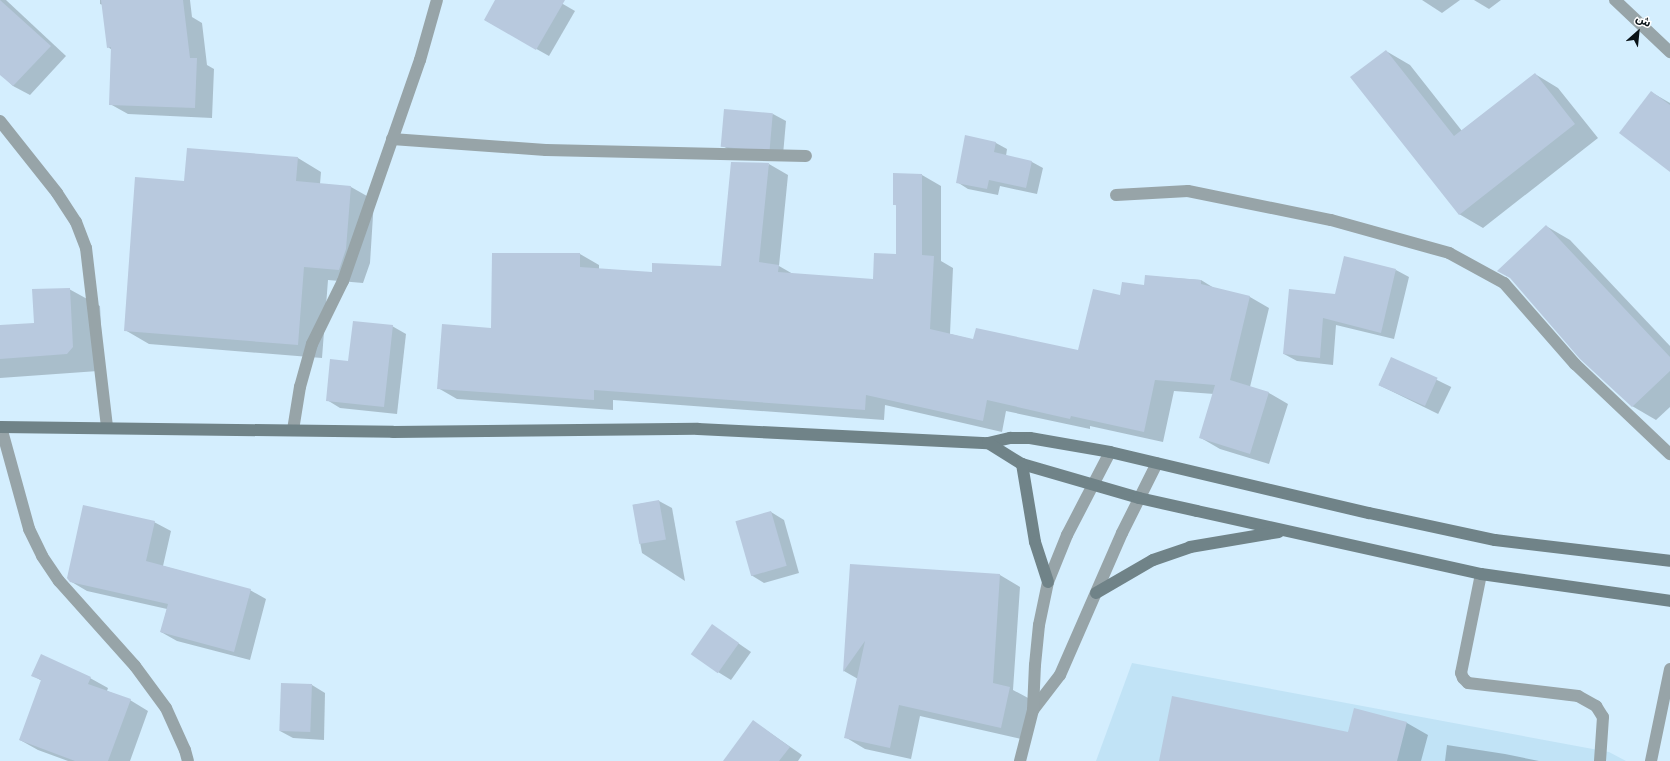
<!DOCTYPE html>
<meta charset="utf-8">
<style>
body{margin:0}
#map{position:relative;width:1670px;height:761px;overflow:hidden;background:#d4eefe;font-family:"Nunito Sans","Noto Sans Arabic",sans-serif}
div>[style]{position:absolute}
.built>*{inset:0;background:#c1e3f6}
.shadow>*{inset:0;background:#0003;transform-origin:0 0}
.building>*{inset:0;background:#b8c9de;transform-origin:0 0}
.service>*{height:12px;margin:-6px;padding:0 6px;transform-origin:6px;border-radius:6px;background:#97a4a8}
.minor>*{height:12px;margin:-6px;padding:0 6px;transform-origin:6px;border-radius:6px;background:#97a4a8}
.tertiary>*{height:12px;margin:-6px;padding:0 6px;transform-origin:6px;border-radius:6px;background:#97a4a8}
.secondary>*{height:12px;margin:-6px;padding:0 6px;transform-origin:6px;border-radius:6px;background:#708388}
span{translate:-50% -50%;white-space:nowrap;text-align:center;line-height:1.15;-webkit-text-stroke:3.5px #fff;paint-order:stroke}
.north{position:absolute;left:1618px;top:12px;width:40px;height:40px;-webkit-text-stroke:3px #fff;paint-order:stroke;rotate:27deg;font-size:11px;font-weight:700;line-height:16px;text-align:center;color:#091217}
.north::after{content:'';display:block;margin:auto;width:14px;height:18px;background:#091217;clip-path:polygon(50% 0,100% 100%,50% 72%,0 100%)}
</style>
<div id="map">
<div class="built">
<div style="clip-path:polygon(1132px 663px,1609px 752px,1626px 761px,1096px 761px)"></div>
</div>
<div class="shadow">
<div style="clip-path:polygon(0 0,6px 0,66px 56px,30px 95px,13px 86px,0 73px)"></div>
<div style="clip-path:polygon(100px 0,190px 0,192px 17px,202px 23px,207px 65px,214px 69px,212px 118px,128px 114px,110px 104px,112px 50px,108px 47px,103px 5px,100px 4px)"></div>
<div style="clip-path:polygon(497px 0,556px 0,575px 11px,549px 56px,485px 20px)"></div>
<div style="clip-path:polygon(1422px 0,1460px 0,1442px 13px)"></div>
<div style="clip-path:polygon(1474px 0,1501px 0,1489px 9px)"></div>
<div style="clip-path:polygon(1386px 51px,1410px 65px,1462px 131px,1535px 74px,1558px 88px,1598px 138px,1483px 228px,1459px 214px)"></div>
<div style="clip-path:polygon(1651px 92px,1670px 103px,1670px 170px)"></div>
<div style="clip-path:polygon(773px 114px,786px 121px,783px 155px,736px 154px,723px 146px)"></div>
<div style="clip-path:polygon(966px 137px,996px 143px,1007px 149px,1006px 156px,1032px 162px,1043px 168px,1037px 194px,1000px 186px,998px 195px,968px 189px,957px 182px)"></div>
<div style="clip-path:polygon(298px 158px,321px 172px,320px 184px,351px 187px,374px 200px,370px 263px,363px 283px,328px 280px,322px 358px,149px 344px,125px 330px,185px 182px)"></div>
<div style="clip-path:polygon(769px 164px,788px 175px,779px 266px,793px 274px,874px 280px,896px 255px,897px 206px,894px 204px,922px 175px,941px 186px,941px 261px,953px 268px,950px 334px,974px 340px,1078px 352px,1121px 296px,1145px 287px,1146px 276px,1201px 280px,1214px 288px,1250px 297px,1269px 308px,1250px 387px,1269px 393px,1288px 404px,1269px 464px,1220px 449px,1201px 438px,1214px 394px,1174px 391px,1163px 442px,1090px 426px,1090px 429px,1006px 411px,1002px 432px,885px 405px,884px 420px,613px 400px,613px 410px,457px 399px,438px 388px,492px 329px,580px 254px,599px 265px,599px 269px,653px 273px,722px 267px)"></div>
<div style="clip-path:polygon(1546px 226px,1570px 240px,1670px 346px,1670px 407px,1656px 420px,1632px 406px)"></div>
<div style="clip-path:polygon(1396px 270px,1409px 277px,1394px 339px,1336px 325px,1333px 365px,1297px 361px,1284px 354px,1336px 295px)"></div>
<div style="clip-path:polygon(69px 289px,100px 306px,103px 365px,98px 371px,0 378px,0 326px,35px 324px)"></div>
<div style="clip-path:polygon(392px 326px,406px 334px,397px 414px,340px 408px,327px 400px,349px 362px)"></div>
<div style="left:1392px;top:358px;width:66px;height:30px;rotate:26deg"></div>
<div style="clip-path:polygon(659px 501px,672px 508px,685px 581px,642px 553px,633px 505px)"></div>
<div style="clip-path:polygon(771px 512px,784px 520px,799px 573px,764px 583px,751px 575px)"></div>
<div style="clip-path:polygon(154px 522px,171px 531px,163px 566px,250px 590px,266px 599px,250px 660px,177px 641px,161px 632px,167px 609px,87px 591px,70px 581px)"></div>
<div style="clip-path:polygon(851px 565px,1000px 575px,1020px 587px,1013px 690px,1030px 699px,1021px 739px,920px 716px,911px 759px,865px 749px,845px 737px,858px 679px,844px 671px)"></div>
<div style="clip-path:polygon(712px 625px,751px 652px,731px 680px,718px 672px)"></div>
<div style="clip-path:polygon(32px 675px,90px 678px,108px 688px,107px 691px,130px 700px,148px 711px,130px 761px,68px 761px,38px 750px,20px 740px,42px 681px)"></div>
<div style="clip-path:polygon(312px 685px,325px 693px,324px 740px,293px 738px,280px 731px)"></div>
<div style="clip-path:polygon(1355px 709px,1407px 723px,1428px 735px,1421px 761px,1160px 761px,1348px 734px)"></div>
<div style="clip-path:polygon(753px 721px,802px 755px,798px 761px,725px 761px)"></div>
<div style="clip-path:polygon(1447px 745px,1505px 754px,1539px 761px,1445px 761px)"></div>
</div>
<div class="building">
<div style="clip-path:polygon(0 0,51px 46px,13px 86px,0 75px)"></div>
<div style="clip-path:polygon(101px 0,183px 0,190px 58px,197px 58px,195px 108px,109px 105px,111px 47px,107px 48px)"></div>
<div style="clip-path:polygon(495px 0,565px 0,536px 50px,484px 20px)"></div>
<div style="clip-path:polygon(1386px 50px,1454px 136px,1535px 73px,1575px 124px,1459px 215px,1350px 77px)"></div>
<div style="clip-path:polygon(1651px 91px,1670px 105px,1670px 172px,1619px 133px)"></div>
<div style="left:724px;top:109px;width:49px;height:38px;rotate:5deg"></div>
<div style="clip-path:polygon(965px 135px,996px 142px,994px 152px,1032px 161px,1026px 188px,989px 180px,987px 189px,956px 183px)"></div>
<div style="clip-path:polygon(187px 148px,298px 157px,296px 181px,351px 186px,346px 249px,339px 270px,304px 267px,298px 345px,124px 331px,135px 177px,184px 181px)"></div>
<div style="clip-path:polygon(731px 162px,769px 163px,759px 262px,779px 265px,778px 272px,873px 279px,874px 253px,896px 254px,896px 205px,893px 205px,893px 173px,922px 174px,922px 255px,934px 256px,930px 329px,973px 339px,976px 328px,1078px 350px,1093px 289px,1120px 295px,1122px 282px,1144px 285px,1145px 275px,1201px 280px,1201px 284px,1250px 296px,1230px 380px,1269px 392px,1250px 454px,1199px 438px,1215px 385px,1155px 380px,1144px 432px,1071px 416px,1070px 419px,987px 400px,983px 421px,866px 395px,865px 410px,594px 390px,594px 400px,437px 389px,442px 324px,491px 328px,492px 253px,580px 253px,580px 267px,652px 272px,652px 263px,721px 266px)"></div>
<div style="clip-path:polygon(1546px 225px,1670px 357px,1670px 371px,1632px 407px,1580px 359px,1510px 278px,1497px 271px)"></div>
<div style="clip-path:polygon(1344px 256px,1396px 269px,1381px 333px,1323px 318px,1320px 358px,1283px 354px,1289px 289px,1335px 294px)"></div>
<div style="clip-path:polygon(70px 288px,73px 347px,67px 354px,0 359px,0 325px,34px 323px,32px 289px)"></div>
<div style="clip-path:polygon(353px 321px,393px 325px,384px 407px,326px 401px,330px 359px,348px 361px)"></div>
<div style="left:1391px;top:357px;width:51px;height:31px;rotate:24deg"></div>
<div style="left:659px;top:500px;width:40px;height:27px;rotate:80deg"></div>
<div style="clip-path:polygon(83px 505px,155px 521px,146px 561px,251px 589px,234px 652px,160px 632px,168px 604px,70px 582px,67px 578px)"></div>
<div style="left:771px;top:511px;width:57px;height:37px;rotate:74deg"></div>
<div style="clip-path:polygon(850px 564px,1000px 574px,993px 683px,1010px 687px,1001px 728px,899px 705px,890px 748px,844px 738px,865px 641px,843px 672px)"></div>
<div style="left:712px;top:624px;width:33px;height:37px;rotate:35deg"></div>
<div style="clip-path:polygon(41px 654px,91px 677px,88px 684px,131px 699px,108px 761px,75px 761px,19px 740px,41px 680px,31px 676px)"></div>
<div style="left:281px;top:683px;width:31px;height:48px;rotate:2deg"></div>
<div style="clip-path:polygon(1172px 696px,1348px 732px,1354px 708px,1407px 722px,1397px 761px,1159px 761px)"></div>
<div style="clip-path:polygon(753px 720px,790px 747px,779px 761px,723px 761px)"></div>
</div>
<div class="service">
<div style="left:1481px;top:574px;width:101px;rotate:101.4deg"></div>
<div style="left:1461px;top:673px;width:5px;rotate:68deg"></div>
<div style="left:1463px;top:678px;width:7px;rotate:45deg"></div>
<div style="left:1468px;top:683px;width:111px;rotate:6.7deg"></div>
<div style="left:1578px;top:696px;width:21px;rotate:29deg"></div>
<div style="left:1596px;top:706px;width:13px;rotate:58deg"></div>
<div style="left:1603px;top:717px;width:44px;rotate:93.9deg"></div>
</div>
<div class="minor">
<div style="left:1615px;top:0;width:76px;rotate:43.4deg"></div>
<div style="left:0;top:121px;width:92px;rotate:51.6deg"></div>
<div style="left:57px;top:193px;width:35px;rotate:57deg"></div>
<div style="left:76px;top:222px;width:28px;rotate:69deg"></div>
<div style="left:86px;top:248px;width:181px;rotate:83.3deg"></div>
<div style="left:392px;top:139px;width:154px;rotate:4.1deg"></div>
<div style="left:546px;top:150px;width:260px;rotate:1.3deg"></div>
<div style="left:1116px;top:195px;width:72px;rotate:-3.2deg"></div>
<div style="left:1188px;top:191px;width:146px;rotate:11.5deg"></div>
<div style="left:1331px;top:220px;width:123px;rotate:15.6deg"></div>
<div style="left:1449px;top:253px;width:63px;rotate:28.6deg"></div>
<div style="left:1504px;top:283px;width:108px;rotate:48.8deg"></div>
<div style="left:1575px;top:364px;width:131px;rotate:43.5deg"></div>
<div style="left:1px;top:427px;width:106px;rotate:74.6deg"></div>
<div style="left:29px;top:529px;width:30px;rotate:64deg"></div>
<div style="left:42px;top:556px;width:30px;rotate:56deg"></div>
<div style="left:59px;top:581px;width:114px;rotate:48.2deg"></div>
<div style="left:135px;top:666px;width:52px;rotate:53.6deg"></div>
<div style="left:166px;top:708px;width:46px;rotate:65.7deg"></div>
<div style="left:185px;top:750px;width:11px;rotate:75deg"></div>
<div style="left:293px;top:430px;width:44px;rotate:-80.8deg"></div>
<div style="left:300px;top:387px;width:45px;rotate:-74.4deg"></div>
<div style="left:312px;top:344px;width:70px;rotate:-63.8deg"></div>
<div style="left:343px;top:281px;width:234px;rotate:-70.8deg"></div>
<div style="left:420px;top:60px;width:62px;rotate:-74.2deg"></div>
<div style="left:1651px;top:761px;width:94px;rotate:-78.3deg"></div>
</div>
<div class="tertiary">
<div style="left:1033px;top:710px;width:44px;rotate:-52.4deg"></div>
<div style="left:1060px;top:675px;width:155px;rotate:-66.4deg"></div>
<div style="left:1122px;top:533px;width:78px;rotate:-63.4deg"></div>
<div style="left:1020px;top:761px;width:53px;rotate:-75.7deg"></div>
<div style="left:1033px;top:710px;width:45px;rotate:-87.5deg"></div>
<div style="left:1035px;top:665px;width:40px;rotate:-84.3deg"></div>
<div style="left:1039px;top:625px;width:44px;rotate:-78.2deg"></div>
<div style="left:1048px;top:582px;width:51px;rotate:-68deg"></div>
<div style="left:1067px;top:535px;width:93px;rotate:-62.6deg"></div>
</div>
<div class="secondary">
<div style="left:0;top:427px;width:393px;rotate:0.7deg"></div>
<div style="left:393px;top:432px;width:305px;rotate:-0.6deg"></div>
<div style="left:698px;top:429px;width:290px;rotate:2.8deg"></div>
<div style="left:988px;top:443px;width:23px;rotate:-13deg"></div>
<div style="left:1010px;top:438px;width:20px"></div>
<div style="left:1030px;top:438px;width:81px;rotate:9.9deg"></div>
<div style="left:1110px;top:452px;width:266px;rotate:13.3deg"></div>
<div style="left:1369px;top:513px;width:129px;rotate:12.1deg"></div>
<div style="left:1495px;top:540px;width:176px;rotate:6.8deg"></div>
<div style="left:988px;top:443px;width:40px;rotate:32deg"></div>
<div style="left:1022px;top:464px;width:122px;rotate:16.2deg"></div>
<div style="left:1139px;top:498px;width:59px;rotate:12.6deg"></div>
<div style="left:1197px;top:511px;width:291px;rotate:12.5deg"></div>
<div style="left:1481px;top:574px;width:191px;rotate:8.1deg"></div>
<div style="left:1022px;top:464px;width:79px;rotate:80.5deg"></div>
<div style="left:1035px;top:542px;width:42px;rotate:72deg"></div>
<div style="left:1096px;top:593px;width:66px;rotate:-30.1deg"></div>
<div style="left:1153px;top:560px;width:39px;rotate:-19deg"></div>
<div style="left:1190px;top:547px;width:90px;rotate:-9.6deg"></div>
</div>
<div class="north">ش</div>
</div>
